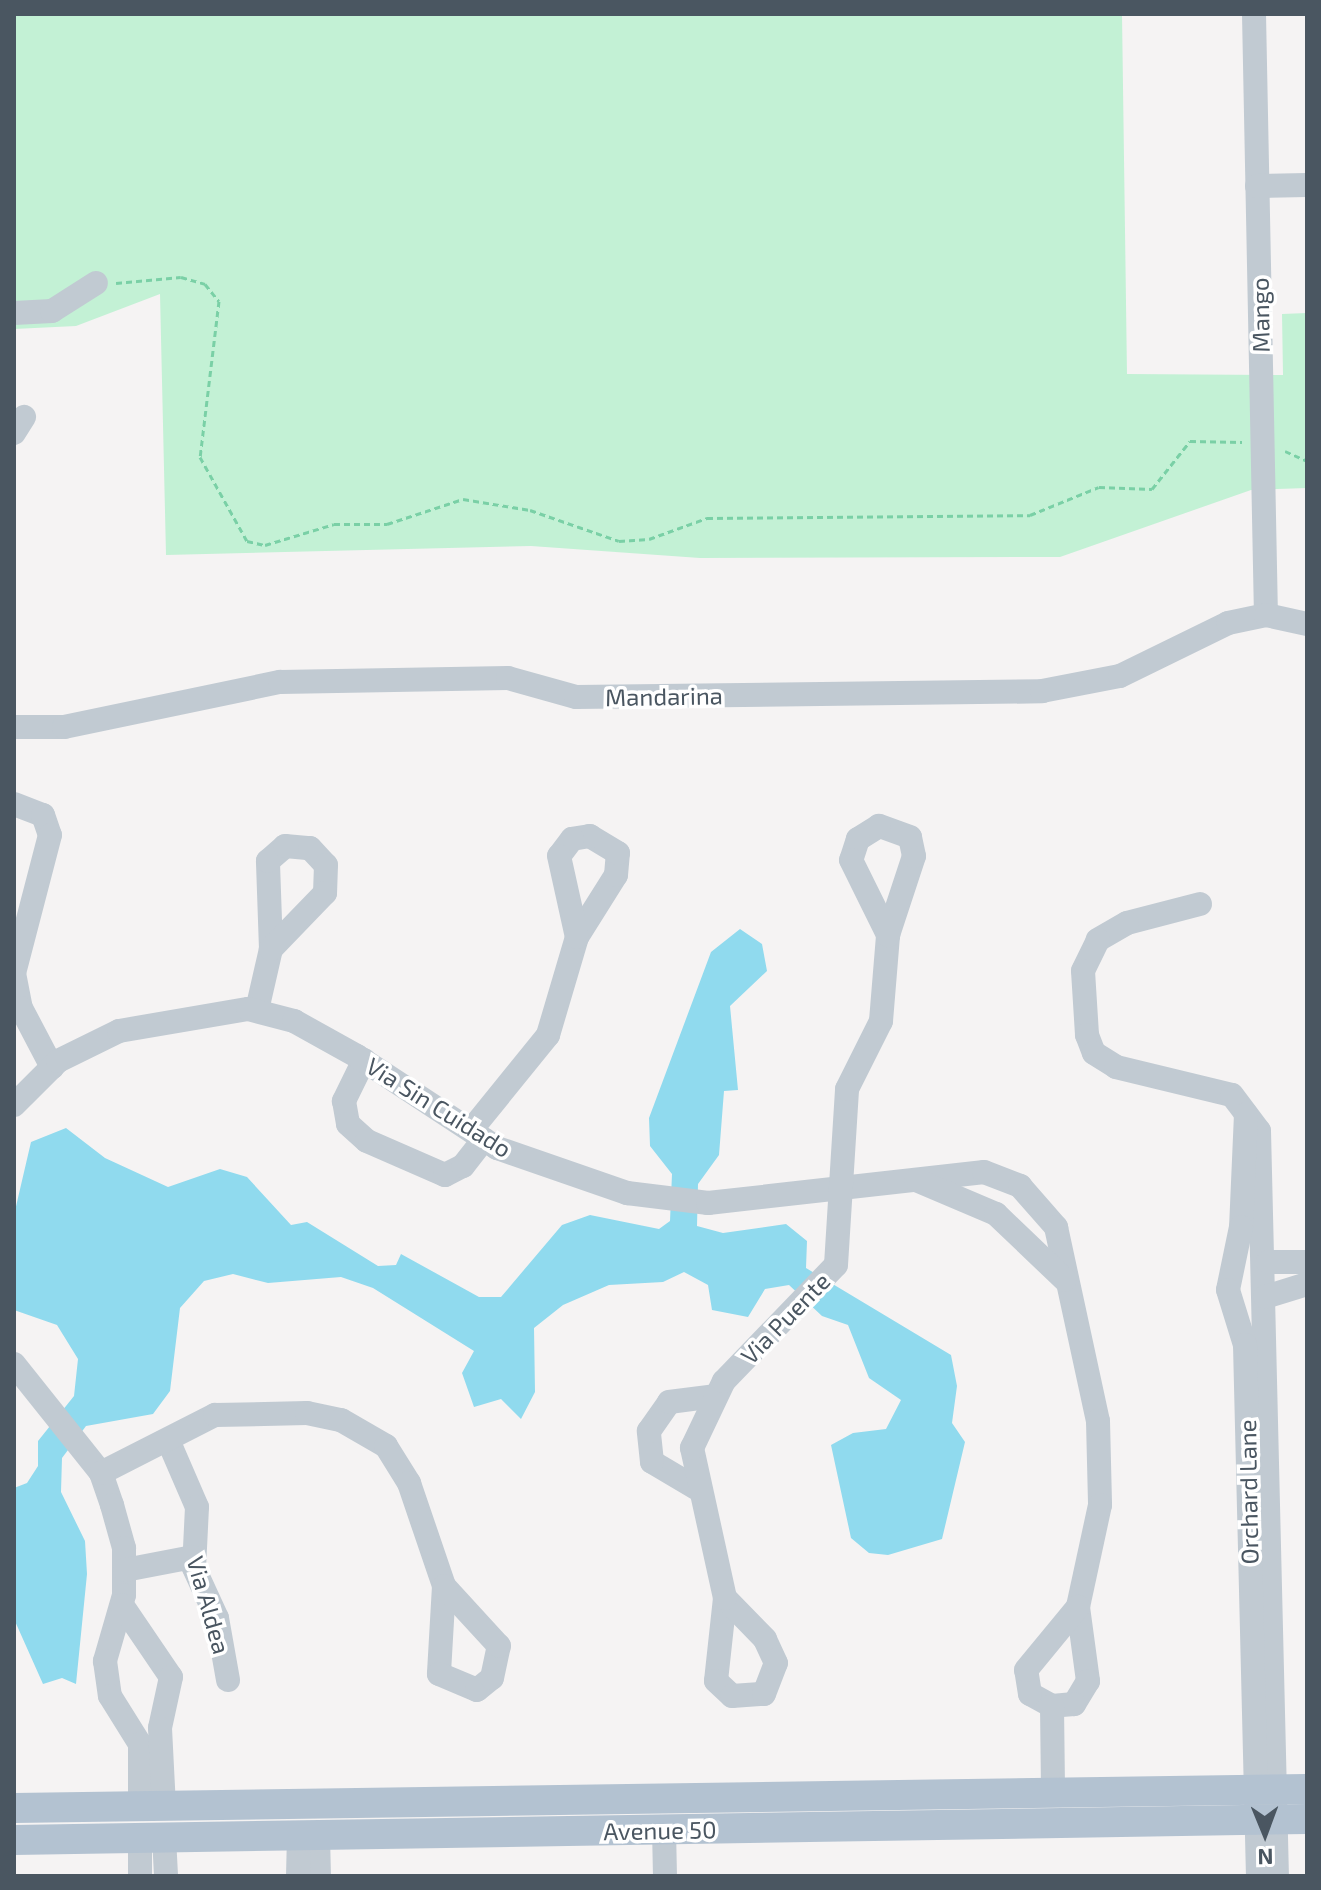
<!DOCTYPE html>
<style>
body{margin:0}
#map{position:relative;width:1321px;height:1890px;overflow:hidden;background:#f5f3f3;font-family:"Exo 2",sans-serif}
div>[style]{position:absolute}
.green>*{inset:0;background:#c3f1d5}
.water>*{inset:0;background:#90daee}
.path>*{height:3px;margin-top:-1.5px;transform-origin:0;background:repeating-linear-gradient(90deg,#7ad0a6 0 6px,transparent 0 10px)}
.minor>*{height:24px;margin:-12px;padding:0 12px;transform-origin:12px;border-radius:12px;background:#c1cad2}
.major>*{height:30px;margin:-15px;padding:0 15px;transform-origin:15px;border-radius:15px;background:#b3c2d1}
span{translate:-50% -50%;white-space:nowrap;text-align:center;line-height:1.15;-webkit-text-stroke:7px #fff;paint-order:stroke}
.street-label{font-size:24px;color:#4a5661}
.frame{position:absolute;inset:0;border:16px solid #4a5661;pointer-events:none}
.north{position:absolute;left:1225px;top:1794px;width:80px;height:80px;-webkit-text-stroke:6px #fff;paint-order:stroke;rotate:179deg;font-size:22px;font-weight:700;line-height:32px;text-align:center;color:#4a5661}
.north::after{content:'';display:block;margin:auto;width:28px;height:36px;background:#4a5661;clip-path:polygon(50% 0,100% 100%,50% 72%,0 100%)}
</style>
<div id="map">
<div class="green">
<div style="clip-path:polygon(14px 14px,1122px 14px,1127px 374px,1283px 375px,1282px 314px,1307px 313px,1307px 488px,1251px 490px,1060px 557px,700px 558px,531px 546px,166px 555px,160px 294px,76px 326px,14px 329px)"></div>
</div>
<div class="water">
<div style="clip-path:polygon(740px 929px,762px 944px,767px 971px,730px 1006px,738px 1090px,724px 1091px,719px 1155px,698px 1184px,697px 1226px,723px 1233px,786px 1224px,807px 1241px,806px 1268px,951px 1355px,957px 1386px,952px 1423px,965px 1442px,942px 1539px,888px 1555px,869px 1553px,851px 1538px,831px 1445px,853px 1433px,886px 1429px,901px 1400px,869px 1378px,848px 1325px,822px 1316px,789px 1285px,765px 1289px,748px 1317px,712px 1310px,708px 1285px,684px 1272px,663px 1282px,609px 1285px,563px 1305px,534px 1328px,535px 1392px,521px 1419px,501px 1399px,474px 1407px,462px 1373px,474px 1351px,373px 1288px,341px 1277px,268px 1283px,233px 1274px,204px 1281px,180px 1308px,170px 1391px,153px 1414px,86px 1426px,62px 1458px,61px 1492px,85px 1541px,87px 1574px,76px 1684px,62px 1678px,43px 1684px,14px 1619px,14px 1488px,27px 1483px,38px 1466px,38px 1441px,74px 1396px,78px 1359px,57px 1325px,14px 1310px,14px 1215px,31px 1142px,66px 1128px,105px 1158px,168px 1187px,220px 1169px,247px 1177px,291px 1225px,307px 1222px,378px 1266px,396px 1265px,401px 1254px,479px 1297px,501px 1297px,562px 1225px,590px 1215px,659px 1229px,670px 1221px,672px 1174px,650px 1146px,649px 1118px,711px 952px)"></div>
</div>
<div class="path">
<div style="left:116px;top:283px;width:65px;rotate:-5.3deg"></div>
<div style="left:181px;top:277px;width:25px;rotate:16deg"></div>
<div style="left:205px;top:284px;width:22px;rotate:51deg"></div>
<div style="left:219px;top:301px;width:157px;rotate:96.9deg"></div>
<div style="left:200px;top:457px;width:96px;rotate:60.8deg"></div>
<div style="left:247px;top:541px;width:18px;rotate:13deg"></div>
<div style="left:265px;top:545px;width:72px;rotate:-16.9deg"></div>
<div style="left:334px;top:524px;width:53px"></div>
<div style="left:387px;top:524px;width:80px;rotate:-18.2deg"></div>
<div style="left:463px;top:499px;width:68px;rotate:9.3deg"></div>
<div style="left:530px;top:510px;width:94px;rotate:19.2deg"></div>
<div style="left:619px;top:541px;width:30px;rotate:-4deg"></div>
<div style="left:649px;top:539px;width:62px;rotate:-19.9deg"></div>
<div style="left:707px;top:518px;width:323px;rotate:-0.5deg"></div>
<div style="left:1030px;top:515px;width:74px;rotate:-22.1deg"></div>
<div style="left:1099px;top:487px;width:53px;rotate:2.2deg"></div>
<div style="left:1152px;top:489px;width:61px;rotate:-51.6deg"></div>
<div style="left:1190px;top:441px;width:52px;rotate:1.1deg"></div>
<div style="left:1285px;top:451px;width:24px;rotate:24deg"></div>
</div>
<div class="minor">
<div style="left:1254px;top:14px;width:601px;rotate:88.86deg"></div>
<div style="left:1257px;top:186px;width:50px;rotate:-1.1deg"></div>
<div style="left:14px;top:313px;width:38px;rotate:-3deg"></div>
<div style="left:52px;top:311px;width:52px;rotate:-32.5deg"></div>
<div style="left:14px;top:433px;width:19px;rotate:-58deg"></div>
<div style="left:14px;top:727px;width:50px"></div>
<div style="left:64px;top:727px;width:221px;rotate:-11.8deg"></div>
<div style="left:280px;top:682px;width:228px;rotate:-1deg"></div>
<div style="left:508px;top:678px;width:71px;rotate:15.6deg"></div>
<div style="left:576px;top:697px;width:466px;rotate:-0.7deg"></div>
<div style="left:1042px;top:691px;width:79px;rotate:-10.9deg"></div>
<div style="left:1120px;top:676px;width:120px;rotate:-26.1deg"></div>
<div style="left:1228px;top:623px;width:39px;rotate:-12deg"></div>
<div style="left:1266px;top:615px;width:42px;rotate:12.4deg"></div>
<div style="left:14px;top:804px;width:31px;rotate:21deg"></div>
<div style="left:43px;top:815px;width:21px;rotate:71deg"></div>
<div style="left:50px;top:835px;width:143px;rotate:104.6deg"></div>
<div style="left:1200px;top:904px;width:75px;rotate:165.4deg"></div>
<div style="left:1127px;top:923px;width:34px;rotate:150deg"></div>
<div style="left:1098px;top:940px;width:34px;rotate:116deg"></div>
<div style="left:1083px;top:971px;width:64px;rotate:86.4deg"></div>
<div style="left:1087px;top:1035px;width:19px;rotate:69deg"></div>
<div style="left:1094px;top:1053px;width:26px;rotate:32deg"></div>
<div style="left:1116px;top:1067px;width:119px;rotate:13.6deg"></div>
<div style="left:1232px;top:1095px;width:45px;rotate:53.1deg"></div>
<div style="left:1259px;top:1131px;width:745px;rotate:88.62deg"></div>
<div style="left:14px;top:973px;width:36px;rotate:79deg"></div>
<div style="left:21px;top:1008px;width:67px;rotate:62.3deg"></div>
<div style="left:257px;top:1010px;width:63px;rotate:-77.1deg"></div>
<div style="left:271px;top:949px;width:88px;rotate:-92deg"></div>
<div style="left:268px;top:861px;width:23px;rotate:-41deg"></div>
<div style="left:285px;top:846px;width:25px;rotate:5deg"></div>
<div style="left:310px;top:848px;width:23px;rotate:47deg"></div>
<div style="left:326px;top:865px;width:28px;rotate:92deg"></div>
<div style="left:325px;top:893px;width:78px;rotate:134deg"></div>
<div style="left:364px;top:1060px;width:46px;rotate:116deg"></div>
<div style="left:344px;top:1101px;width:23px;rotate:80deg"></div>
<div style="left:348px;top:1124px;width:25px;rotate:42deg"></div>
<div style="left:367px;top:1141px;width:85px;rotate:23.6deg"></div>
<div style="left:445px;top:1175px;width:20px;rotate:-27deg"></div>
<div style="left:463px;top:1166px;width:34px;rotate:-52deg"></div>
<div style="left:14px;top:1105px;width:62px;rotate:-45deg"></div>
<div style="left:58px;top:1061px;width:68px;rotate:-26.2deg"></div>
<div style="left:119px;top:1031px;width:131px;rotate:-9.7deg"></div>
<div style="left:248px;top:1009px;width:48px;rotate:14.6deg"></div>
<div style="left:294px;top:1021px;width:72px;rotate:29.1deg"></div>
<div style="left:357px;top:1056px;width:168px;rotate:33.3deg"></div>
<div style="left:497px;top:1148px;width:138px;rotate:19.1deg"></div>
<div style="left:627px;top:1193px;width:82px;rotate:7deg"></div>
<div style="left:708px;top:1203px;width:278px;rotate:-6.4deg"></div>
<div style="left:984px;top:1172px;width:39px;rotate:21deg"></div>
<div style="left:1020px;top:1186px;width:55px;rotate:48.7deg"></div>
<div style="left:1056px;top:1227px;width:198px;rotate:77.8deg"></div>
<div style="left:1098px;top:1421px;width:84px;rotate:88.6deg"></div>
<div style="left:1100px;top:1505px;width:104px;rotate:102.2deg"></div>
<div style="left:1078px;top:1607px;width:75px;rotate:82.3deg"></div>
<div style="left:1088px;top:1681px;width:27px;rotate:121deg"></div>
<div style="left:1074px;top:1704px;width:22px;rotate:175deg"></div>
<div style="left:1052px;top:1706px;width:25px;rotate:-151deg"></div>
<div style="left:1030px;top:1694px;width:24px;rotate:-99deg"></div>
<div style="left:1026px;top:1670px;width:82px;rotate:-50.5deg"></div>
<div style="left:1246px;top:1114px;width:113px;rotate:92.5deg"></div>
<div style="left:1241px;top:1227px;width:64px;rotate:101.7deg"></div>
<div style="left:1228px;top:1290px;width:58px;rotate:72.8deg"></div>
<div style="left:1245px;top:1345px;width:531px;rotate:88.6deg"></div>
<div style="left:472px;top:1129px;width:121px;rotate:-51deg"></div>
<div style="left:548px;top:1035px;width:102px;rotate:-73.5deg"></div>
<div style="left:577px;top:937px;width:73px;rotate:-57.8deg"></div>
<div style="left:616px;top:875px;width:22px;rotate:-85deg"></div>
<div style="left:618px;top:853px;width:33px;rotate:-149deg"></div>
<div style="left:590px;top:836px;width:18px;rotate:171deg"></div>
<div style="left:572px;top:839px;width:21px;rotate:127deg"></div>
<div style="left:559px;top:856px;width:83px;rotate:77.5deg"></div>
<div style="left:916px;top:1180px;width:87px;rotate:23deg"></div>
<div style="left:996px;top:1214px;width:95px;rotate:43.7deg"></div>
<div style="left:1268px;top:1262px;width:39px"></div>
<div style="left:1265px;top:1297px;width:44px;rotate:-17.2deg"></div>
<div style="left:14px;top:1364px;width:139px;rotate:51.4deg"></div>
<div style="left:101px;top:1473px;width:34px;rotate:71deg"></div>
<div style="left:112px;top:1505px;width:45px;rotate:74.4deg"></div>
<div style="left:124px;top:1548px;width:47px;rotate:90deg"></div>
<div style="left:124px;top:1595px;width:69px;rotate:106.1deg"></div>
<div style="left:105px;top:1661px;width:35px;rotate:82deg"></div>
<div style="left:110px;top:1696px;width:57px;rotate:58deg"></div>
<div style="left:140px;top:1744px;width:63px;rotate:90deg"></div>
<div style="left:168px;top:1440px;width:73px;rotate:66.6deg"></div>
<div style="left:197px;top:1507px;width:61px;rotate:92.8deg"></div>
<div style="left:194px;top:1568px;width:55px;rotate:65.3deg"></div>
<div style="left:217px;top:1618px;width:63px;rotate:79.9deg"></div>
<div style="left:101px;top:1473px;width:128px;rotate:-27deg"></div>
<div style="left:215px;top:1415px;width:92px;rotate:-1.2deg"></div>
<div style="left:307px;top:1413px;width:35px;rotate:12deg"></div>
<div style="left:341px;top:1420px;width:52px;rotate:30deg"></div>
<div style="left:386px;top:1446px;width:44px;rotate:58.1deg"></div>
<div style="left:409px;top:1483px;width:109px;rotate:71.2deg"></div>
<div style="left:444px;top:1586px;width:88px;rotate:93.3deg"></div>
<div style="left:439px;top:1674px;width:41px;rotate:22.8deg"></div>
<div style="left:477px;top:1690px;width:19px;rotate:-39deg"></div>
<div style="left:492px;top:1678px;width:33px;rotate:-78deg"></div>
<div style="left:499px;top:1646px;width:81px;rotate:-132.5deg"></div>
<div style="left:696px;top:1488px;width:51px;rotate:-149.4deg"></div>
<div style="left:652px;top:1462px;width:31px;rotate:-96deg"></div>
<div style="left:649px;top:1431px;width:35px;rotate:-55deg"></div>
<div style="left:669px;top:1402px;width:46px;rotate:-7.4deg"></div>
<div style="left:125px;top:1570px;width:69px;rotate:-10.8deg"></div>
<div style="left:725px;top:1598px;width:83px;rotate:96.2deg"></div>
<div style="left:716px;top:1681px;width:22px;rotate:43deg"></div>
<div style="left:732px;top:1696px;width:32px;rotate:-4deg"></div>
<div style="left:764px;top:1694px;width:33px;rotate:-69deg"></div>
<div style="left:776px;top:1663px;width:26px;rotate:-115deg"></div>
<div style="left:765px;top:1639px;width:57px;rotate:-134.3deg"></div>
<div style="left:725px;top:1598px;width:154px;rotate:-102.4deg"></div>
<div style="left:692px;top:1448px;width:74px;rotate:-64.5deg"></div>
<div style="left:724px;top:1381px;width:161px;rotate:-46deg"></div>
<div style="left:836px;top:1265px;width:176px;rotate:-86.4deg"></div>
<div style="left:847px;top:1089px;width:76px;rotate:-63.4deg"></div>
<div style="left:881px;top:1021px;width:86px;rotate:-85.3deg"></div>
<div style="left:888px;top:935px;width:83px;rotate:-71.8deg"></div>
<div style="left:914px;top:856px;width:19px;rotate:-102deg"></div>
<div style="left:910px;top:837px;width:33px;rotate:-160deg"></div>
<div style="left:879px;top:826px;width:25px;rotate:148deg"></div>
<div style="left:858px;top:839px;width:22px;rotate:108deg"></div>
<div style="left:851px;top:860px;width:84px;rotate:63.7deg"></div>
<div style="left:122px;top:1605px;width:87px;rotate:55.8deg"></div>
<div style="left:171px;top:1677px;width:52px;rotate:102.2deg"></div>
<div style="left:160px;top:1728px;width:78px;rotate:87.1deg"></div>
<div style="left:1052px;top:1706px;width:87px;rotate:89.3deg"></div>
<div style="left:664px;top:1829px;width:47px;rotate:88.8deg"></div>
<div style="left:318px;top:1836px;width:40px;rotate:88.6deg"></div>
<div style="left:164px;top:1837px;width:39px;rotate:87deg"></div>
<div style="left:140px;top:1876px;width:38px;rotate:-90deg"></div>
<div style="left:298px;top:1876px;width:40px;rotate:-88.6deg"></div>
</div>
<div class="major">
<div style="left:14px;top:1808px;width:1293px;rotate:-0.84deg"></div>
<div style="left:14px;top:1840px;width:1293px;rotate:-0.93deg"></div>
</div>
<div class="street-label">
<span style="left:1260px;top:315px;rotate:-91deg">Mango</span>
<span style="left:664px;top:696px;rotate:-1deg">Mandarina</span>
<span style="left:439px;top:1107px;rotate:32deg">Via Sin Cuidado</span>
<span style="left:785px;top:1318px;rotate:-46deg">Via Puente</span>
<span style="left:1248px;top:1492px;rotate:-91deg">Orchard Lane</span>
<span style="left:209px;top:1605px;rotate:74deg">Via Aldea</span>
<span style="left:660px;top:1830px;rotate:-1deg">Avenue 50</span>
</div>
<div class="frame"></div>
<div class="north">N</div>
</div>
